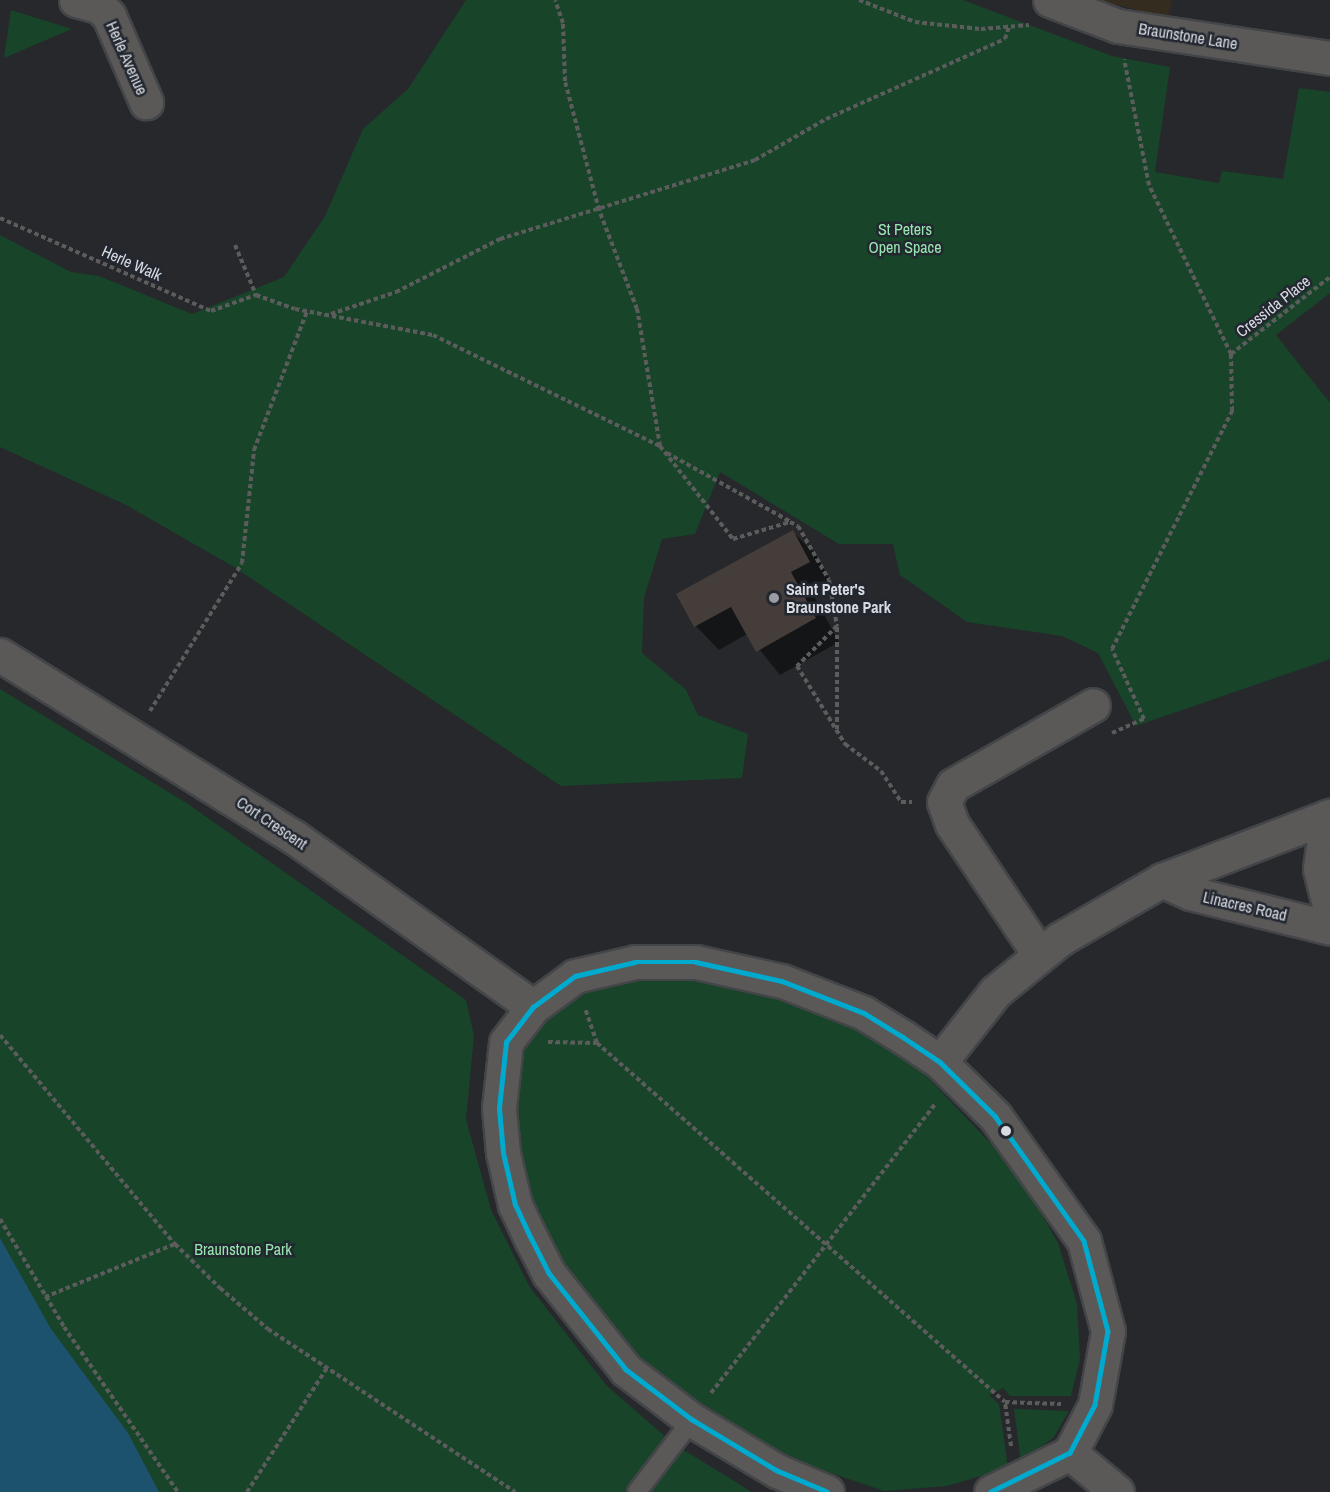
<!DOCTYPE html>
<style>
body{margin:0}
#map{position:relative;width:1330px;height:1492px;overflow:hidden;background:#26282c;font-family:"Archivo Narrow",sans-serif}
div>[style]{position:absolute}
.commercial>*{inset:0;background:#332c1f}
.green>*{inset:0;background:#184429}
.water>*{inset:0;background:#1d526e}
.shadow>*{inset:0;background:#0007}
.building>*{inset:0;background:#453d39}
.path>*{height:4px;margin-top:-2px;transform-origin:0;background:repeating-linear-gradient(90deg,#5c5c5d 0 4.5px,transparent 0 7.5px)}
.roads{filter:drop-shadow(2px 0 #434548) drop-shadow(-2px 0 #434548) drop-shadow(0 2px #434548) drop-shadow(0 -2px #434548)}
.service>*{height:18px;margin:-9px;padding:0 9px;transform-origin:9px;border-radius:9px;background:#5a5958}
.minor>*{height:33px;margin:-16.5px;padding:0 16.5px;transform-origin:16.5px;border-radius:16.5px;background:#5a5958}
.tertiary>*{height:33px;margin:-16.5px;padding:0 16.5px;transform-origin:16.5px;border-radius:16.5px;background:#5a5958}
.bus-1>*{height:4.5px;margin:-2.25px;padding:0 2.25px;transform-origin:2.25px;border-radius:2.25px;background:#00a9ce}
.dots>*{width:16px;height:16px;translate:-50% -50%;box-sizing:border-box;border:3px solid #222730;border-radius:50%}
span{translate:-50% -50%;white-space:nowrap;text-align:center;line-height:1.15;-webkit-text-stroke:5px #222730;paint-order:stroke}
.street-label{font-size:16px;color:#d8dbe1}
.park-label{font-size:16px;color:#98e6af}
.poi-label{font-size:16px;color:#d8dbe1;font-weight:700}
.left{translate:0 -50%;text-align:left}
</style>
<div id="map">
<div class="commercial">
<div style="clip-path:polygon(1097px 0,1172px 0,1168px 18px)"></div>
</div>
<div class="green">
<div style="clip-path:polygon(466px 0,963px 0,1112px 56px,1170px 67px,1155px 172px,1219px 183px,1222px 171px,1283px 179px,1299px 88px,1330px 92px,1330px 293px,1276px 335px,1330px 403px,1330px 659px,1136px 726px,1098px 653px,1062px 636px,967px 622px,900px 575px,893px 544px,839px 544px,720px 472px,695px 534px,662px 539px,644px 598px,642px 653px,686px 690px,698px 715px,748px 734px,742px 778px,561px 786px,234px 567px,126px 505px,0 447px,0 235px,71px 272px,99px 276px,192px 314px,284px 277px,325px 216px,363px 129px,408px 89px)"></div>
<div style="clip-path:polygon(11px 10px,72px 29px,4px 58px)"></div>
<div style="clip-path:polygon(0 689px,188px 804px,466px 1000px,474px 1036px,466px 1119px,491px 1210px,529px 1286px,607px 1386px,674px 1444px,752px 1492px,0 1492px)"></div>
<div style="clip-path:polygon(700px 975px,779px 990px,858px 1025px,911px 1060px,1017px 1171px,1058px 1243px,1077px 1304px,1080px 1359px,1071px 1396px,1010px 1396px,1003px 1388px,989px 1395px,999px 1404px,1008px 1468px,947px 1486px,884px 1491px,775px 1454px,687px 1401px,635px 1362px,546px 1246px,517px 1173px,508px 1114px,518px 1066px,534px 1031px,565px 1004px,604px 983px)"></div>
<div style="clip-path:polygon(1014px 1409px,1069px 1411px,1054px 1437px,1021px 1462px)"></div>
</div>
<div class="water">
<div style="clip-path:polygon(0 1238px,51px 1329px,128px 1433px,159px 1492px,0 1492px)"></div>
</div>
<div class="shadow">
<div style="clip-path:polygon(793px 532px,816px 555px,833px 586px,814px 596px,839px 642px,780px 675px,747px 634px,719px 650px,696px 626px)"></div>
</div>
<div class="building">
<div style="clip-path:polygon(793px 530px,810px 562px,791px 572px,816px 618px,756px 652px,731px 607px,694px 627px,676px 594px)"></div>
</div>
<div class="path">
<div style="left:859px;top:0;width:60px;rotate:21.4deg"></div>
<div style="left:915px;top:22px;width:66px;rotate:6.1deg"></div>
<div style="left:981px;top:29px;width:48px;rotate:-4.8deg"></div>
<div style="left:0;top:218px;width:231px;rotate:23.8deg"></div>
<div style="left:211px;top:311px;width:48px;rotate:-19.6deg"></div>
<div style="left:235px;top:245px;width:54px;rotate:67.2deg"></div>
<div style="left:256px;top:295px;width:41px;rotate:19.7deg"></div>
<div style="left:295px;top:309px;width:140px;rotate:10.7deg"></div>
<div style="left:433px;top:335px;width:253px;rotate:26.1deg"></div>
<div style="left:660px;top:446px;width:139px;rotate:-99.5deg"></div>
<div style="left:637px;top:309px;width:106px;rotate:-111deg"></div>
<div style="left:599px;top:210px;width:133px;rotate:-104.8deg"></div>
<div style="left:565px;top:81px;width:58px;rotate:-92deg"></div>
<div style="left:563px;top:23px;width:24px;rotate:-109deg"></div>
<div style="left:331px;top:314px;width:69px;rotate:-18.7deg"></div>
<div style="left:396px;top:292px;width:117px;rotate:-27deg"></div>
<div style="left:500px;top:239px;width:267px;rotate:-17.2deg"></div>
<div style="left:755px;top:160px;width:82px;rotate:-30deg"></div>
<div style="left:826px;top:119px;width:196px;rotate:-24.1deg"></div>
<div style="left:1005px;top:39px;width:13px;rotate:-72deg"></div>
<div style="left:1231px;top:354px;width:125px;rotate:-37.9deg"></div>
<div style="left:660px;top:446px;width:118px;rotate:51.9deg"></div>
<div style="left:733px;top:539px;width:59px;rotate:-16.6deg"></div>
<div style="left:790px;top:522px;width:9px;rotate:27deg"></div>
<div style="left:798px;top:526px;width:62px;rotate:60.1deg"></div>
<div style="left:829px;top:580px;width:47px;rotate:80.1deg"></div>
<div style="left:837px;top:626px;width:57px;rotate:135deg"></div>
<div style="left:797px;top:666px;width:92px;rotate:58.4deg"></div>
<div style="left:845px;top:744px;width:45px;rotate:36.9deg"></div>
<div style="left:881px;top:771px;width:37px;rotate:57deg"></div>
<div style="left:901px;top:802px;width:11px"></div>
<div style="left:667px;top:453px;width:140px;rotate:29.1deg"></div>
<div style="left:837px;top:627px;width:103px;rotate:90deg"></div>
<div style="left:150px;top:711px;width:174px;rotate:-58.1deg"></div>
<div style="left:242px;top:563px;width:114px;rotate:-83.9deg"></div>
<div style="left:254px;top:450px;width:149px;rotate:-69.1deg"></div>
<div style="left:1112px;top:733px;width:35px;rotate:-24deg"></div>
<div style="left:1144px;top:719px;width:77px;rotate:-114.6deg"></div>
<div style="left:1112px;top:649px;width:267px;rotate:-63.2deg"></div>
<div style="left:1232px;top:411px;width:57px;rotate:-91deg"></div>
<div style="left:1231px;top:354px;width:188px;rotate:-115.9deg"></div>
<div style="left:1149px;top:185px;width:128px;rotate:-101.2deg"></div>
<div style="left:0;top:1035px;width:273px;rotate:50.1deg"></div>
<div style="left:175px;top:1244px;width:63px;rotate:44.4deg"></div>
<div style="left:220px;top:1288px;width:63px;rotate:40.5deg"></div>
<div style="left:268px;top:1329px;width:296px;rotate:33.4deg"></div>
<div style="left:548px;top:1042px;width:49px;rotate:1.2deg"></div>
<div style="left:597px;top:1043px;width:37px;rotate:-109deg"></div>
<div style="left:597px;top:1043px;width:543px;rotate:41.34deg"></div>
<div style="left:0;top:1219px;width:126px;rotate:59.3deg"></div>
<div style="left:64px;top:1327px;width:201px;rotate:55.4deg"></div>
<div style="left:45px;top:1297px;width:140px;rotate:-22.2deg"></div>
<div style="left:711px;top:1393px;width:367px;rotate:-52.2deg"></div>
<div style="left:1011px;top:1446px;width:44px;rotate:-97.8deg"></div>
<div style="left:1005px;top:1402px;width:56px;rotate:2deg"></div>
<div style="left:247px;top:1492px;width:148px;rotate:-57.2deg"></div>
</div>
<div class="roads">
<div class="service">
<div style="left:637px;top:1492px;width:91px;rotate:-52.6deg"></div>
</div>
<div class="minor">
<div style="left:76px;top:0;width:24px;rotate:15deg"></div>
<div style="left:99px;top:6px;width:14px;rotate:45deg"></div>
<div style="left:109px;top:16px;width:94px;rotate:66.7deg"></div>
<div style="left:0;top:655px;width:346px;rotate:31.8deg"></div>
<div style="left:294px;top:837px;width:293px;rotate:35.4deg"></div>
<div style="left:1327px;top:817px;width:52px;rotate:97.7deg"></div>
<div style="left:1320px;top:869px;width:41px;rotate:76deg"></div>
<div style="left:1162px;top:880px;width:31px;rotate:25deg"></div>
<div style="left:1190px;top:893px;width:144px;rotate:14deg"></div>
<div style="left:1039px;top:954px;width:156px;rotate:-123.8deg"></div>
<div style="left:952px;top:824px;width:23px;rotate:-110deg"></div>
<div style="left:944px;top:802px;width:19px;rotate:-62deg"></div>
<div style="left:953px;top:785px;width:161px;rotate:-29.7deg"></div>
<div style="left:940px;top:1062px;width:89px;rotate:-51.8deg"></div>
<div style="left:995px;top:992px;width:84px;rotate:-39.2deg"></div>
<div style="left:1060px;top:939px;width:118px;rotate:-30deg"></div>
<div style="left:1162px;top:880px;width:180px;rotate:-20.9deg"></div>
<div style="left:1070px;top:1453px;width:61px;rotate:39.7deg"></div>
<div style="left:827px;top:1492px;width:54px;rotate:-157.2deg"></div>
<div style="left:777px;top:1471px;width:99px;rotate:-149deg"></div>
<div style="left:692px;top:1420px;width:83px;rotate:-142.9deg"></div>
<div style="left:626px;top:1370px;width:123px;rotate:-128.7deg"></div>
<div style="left:549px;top:1274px;width:39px;rotate:-117deg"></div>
<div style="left:531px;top:1239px;width:38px;rotate:-115deg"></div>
<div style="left:515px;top:1205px;width:53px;rotate:-103deg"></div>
<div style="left:503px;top:1153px;width:45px;rotate:-95.1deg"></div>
<div style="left:499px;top:1108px;width:66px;rotate:-83.9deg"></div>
<div style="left:506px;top:1042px;width:44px;rotate:-52.4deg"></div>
<div style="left:533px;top:1007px;width:52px;rotate:-36.4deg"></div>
<div style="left:575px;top:976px;width:62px;rotate:-13.1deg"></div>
<div style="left:635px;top:962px;width:61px"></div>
<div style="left:696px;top:962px;width:88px;rotate:12.5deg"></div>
<div style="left:782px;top:981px;width:88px;rotate:21.3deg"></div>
<div style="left:864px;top:1013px;width:46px;rotate:31.6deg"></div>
<div style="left:903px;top:1037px;width:45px;rotate:34deg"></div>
<div style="left:940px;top:1062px;width:77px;rotate:44.5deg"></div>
<div style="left:995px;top:1116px;width:153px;rotate:54.5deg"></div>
<div style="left:1084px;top:1241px;width:93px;rotate:75.1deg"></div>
<div style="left:1108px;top:1331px;width:75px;rotate:100deg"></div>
<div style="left:1095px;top:1405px;width:54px;rotate:117.5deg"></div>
<div style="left:1070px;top:1453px;width:88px;rotate:153.7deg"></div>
</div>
<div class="tertiary">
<div style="left:1050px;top:0;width:73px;rotate:20.9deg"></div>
<div style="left:1118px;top:26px;width:214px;rotate:8.6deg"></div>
</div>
</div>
<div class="bus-1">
<div style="left:827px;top:1492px;width:54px;rotate:-157.2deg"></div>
<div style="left:777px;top:1471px;width:99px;rotate:-149deg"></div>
<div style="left:692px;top:1420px;width:83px;rotate:-142.9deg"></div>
<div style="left:626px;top:1370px;width:123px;rotate:-128.7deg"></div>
<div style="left:549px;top:1274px;width:39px;rotate:-117deg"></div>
<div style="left:531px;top:1239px;width:38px;rotate:-115deg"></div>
<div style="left:515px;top:1205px;width:53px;rotate:-103deg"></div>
<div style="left:503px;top:1153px;width:45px;rotate:-95.1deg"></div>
<div style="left:499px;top:1108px;width:66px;rotate:-83.9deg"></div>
<div style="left:506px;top:1042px;width:44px;rotate:-52.4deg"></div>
<div style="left:533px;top:1007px;width:52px;rotate:-36.4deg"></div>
<div style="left:575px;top:976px;width:62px;rotate:-13.1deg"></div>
<div style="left:635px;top:962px;width:61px"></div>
<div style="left:696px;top:962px;width:88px;rotate:12.5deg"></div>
<div style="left:782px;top:981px;width:88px;rotate:21.3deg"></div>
<div style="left:864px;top:1013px;width:46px;rotate:31.6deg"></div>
<div style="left:903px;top:1037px;width:45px;rotate:34deg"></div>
<div style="left:940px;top:1062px;width:77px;rotate:44.5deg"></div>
<div style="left:995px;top:1116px;width:153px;rotate:54.5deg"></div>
<div style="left:1084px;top:1241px;width:93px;rotate:75.1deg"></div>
<div style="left:1108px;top:1331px;width:75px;rotate:100deg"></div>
<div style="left:1095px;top:1405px;width:54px;rotate:117.5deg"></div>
<div style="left:1070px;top:1453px;width:88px;rotate:153.7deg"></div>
</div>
<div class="dots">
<div style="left:774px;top:598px;background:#9a9ca2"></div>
<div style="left:1006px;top:1131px;background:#d8dbe1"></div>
</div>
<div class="street-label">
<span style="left:1188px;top:36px;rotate:9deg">Braunstone Lane</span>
<span style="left:127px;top:58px;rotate:66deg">Herle Avenue</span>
<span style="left:132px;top:263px;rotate:24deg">Herle Walk</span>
<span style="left:1273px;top:306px;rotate:-38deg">Cressida Place</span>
<span style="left:272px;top:823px;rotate:34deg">Cort Crescent</span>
<span style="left:1245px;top:906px;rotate:13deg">Linacres Road</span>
</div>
<div class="park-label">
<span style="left:905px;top:238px">St Peters<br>Open Space</span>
<span style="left:243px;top:1249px">Braunstone Park</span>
</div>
<div class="poi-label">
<span class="left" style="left:786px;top:598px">Saint Peter's<br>Braunstone Park</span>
</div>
</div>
